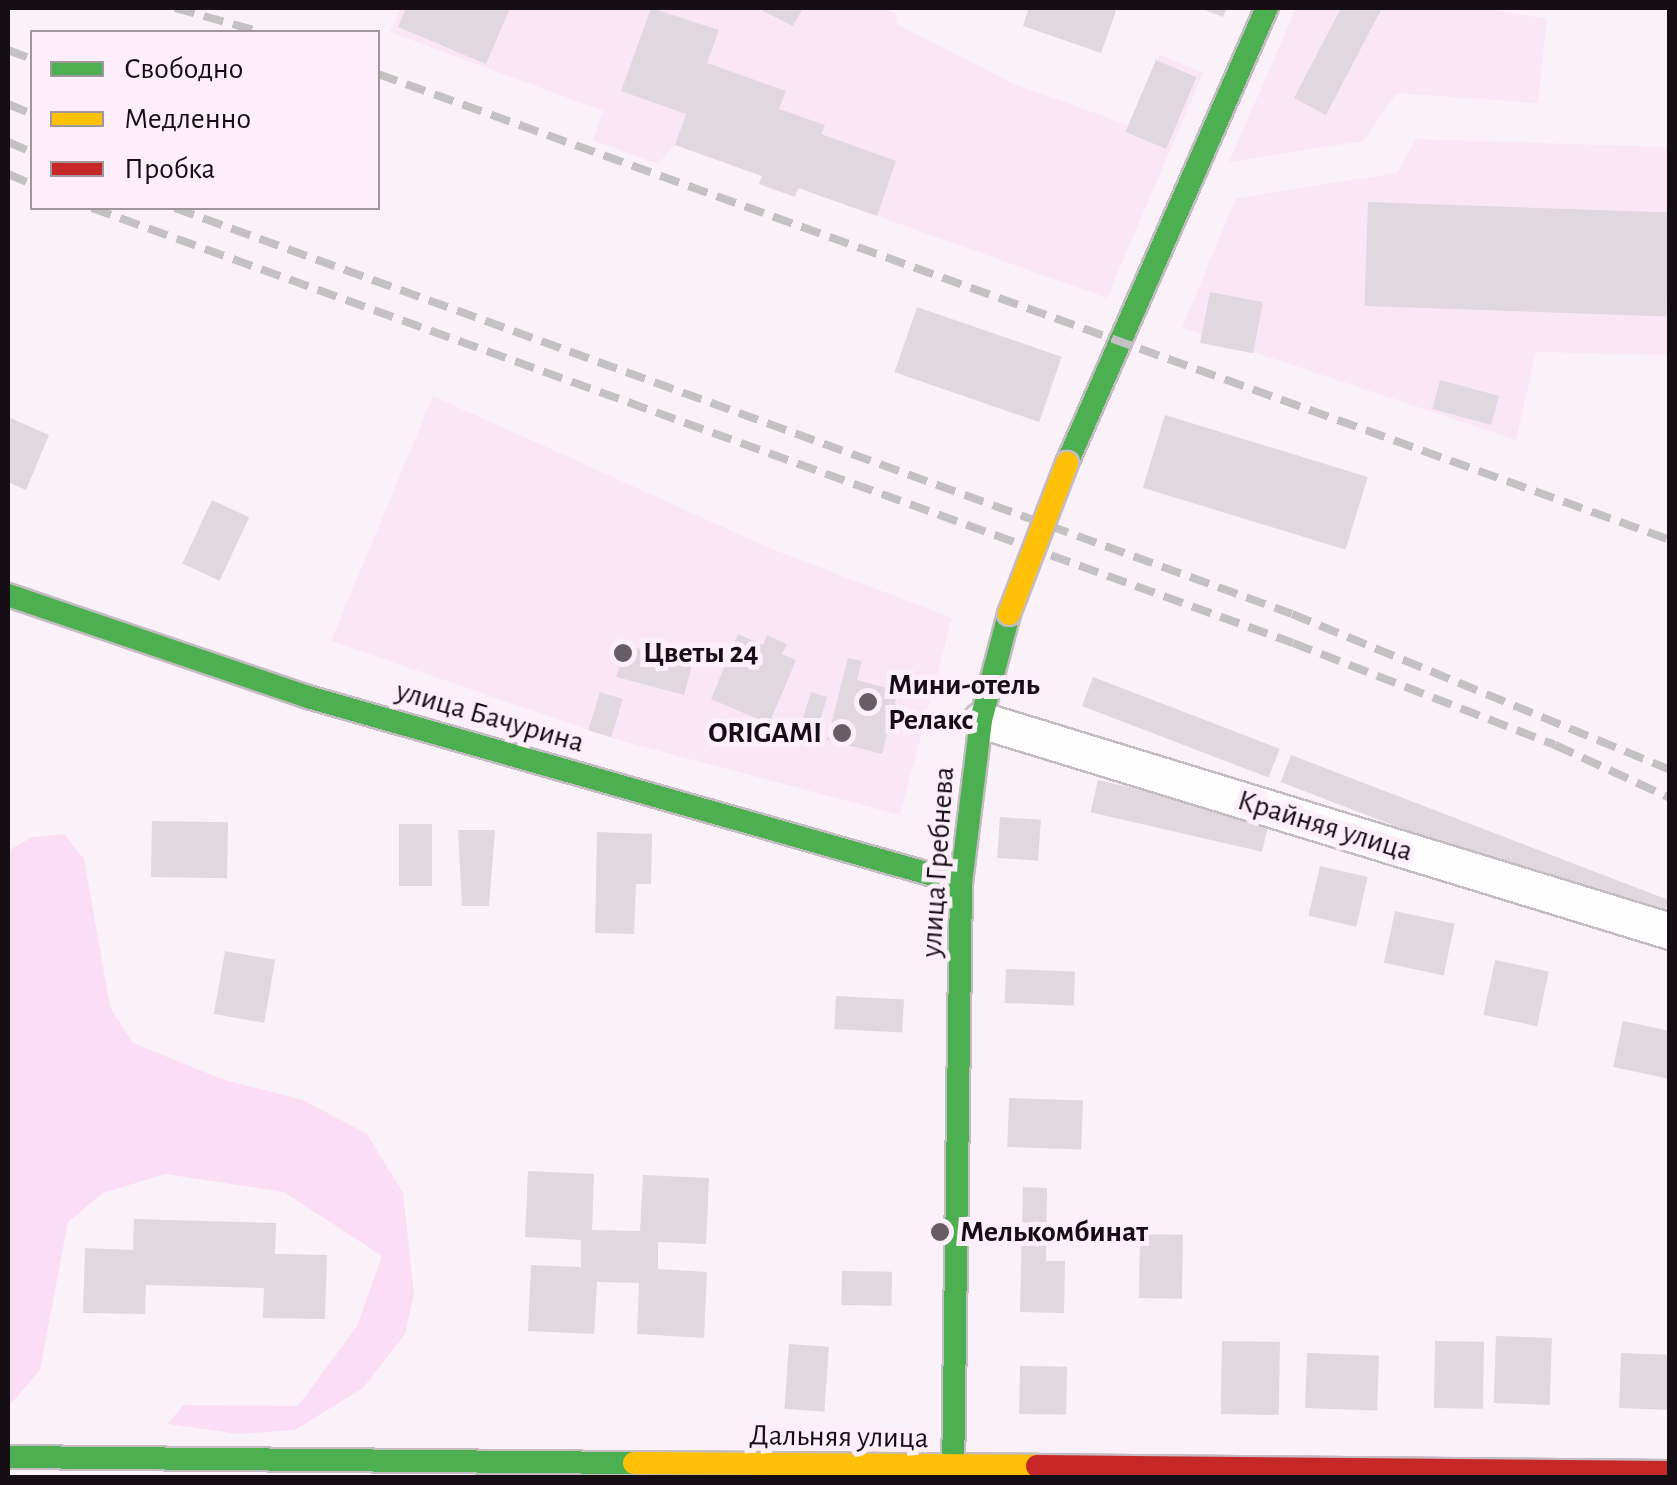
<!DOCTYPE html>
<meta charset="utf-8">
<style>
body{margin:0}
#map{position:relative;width:1677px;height:1485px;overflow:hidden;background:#faf2f8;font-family:"Alegreya Sans",sans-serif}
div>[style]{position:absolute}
.built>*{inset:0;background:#fbe6f6}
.green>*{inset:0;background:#fcddf6}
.building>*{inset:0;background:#e1d8df;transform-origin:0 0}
.roads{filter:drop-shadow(2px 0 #c4bcc2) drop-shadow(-2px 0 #c4bcc2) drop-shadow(0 2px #c4bcc2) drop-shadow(0 -2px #c4bcc2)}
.street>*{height:35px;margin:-17.5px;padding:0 17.5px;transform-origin:17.5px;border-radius:17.5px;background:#fefdfe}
.fast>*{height:22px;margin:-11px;padding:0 11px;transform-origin:11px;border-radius:11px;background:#4caf50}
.slow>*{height:22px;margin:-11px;padding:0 11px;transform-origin:11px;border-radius:11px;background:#ffc107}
.jam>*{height:22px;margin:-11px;padding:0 11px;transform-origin:11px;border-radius:11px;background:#c62828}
.rail>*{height:8px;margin-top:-4px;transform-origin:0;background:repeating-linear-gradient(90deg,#c4c1c2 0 20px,transparent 0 30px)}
.bridges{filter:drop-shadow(2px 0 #c4bcc2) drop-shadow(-2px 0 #c4bcc2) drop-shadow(0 2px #c4bcc2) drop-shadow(0 -2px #c4bcc2)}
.slow-bridge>*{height:22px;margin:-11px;padding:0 11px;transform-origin:11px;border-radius:11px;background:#ffc107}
.dots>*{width:28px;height:28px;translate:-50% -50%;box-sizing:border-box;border:5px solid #fdeffa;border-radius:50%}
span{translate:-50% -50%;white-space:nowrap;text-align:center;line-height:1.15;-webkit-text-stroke:10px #fdeffa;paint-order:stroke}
.poi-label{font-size:30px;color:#160e15;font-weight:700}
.left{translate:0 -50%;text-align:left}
.right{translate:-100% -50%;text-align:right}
.street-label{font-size:30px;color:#160e15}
.frame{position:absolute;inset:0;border:10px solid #160e15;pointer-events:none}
.legend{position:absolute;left:30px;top:30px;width:350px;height:180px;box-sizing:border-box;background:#fdeffa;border:2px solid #a1959e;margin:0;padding:12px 18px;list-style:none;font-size:30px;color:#160e15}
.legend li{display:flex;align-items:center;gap:20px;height:50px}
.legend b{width:50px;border:2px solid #a1959e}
</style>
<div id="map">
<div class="built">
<div style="clip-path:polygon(401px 8px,887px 8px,897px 15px,896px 24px,1014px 84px,1131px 126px,1160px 55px,1203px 73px,1107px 298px,799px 188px,795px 197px,759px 184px,762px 176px,675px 145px,658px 164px,593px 140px,603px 111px,390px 32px)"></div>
<div style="clip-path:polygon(1296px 8px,1484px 8px,1547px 19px,1538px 103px,1397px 93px,1363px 141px,1229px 162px)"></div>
<div style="clip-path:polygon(1416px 139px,1669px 147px,1669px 355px,1536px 352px,1516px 440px,1182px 328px,1236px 198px,1397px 173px)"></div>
<div style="clip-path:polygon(433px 396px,772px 549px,952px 618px,900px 815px,618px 740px,331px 641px)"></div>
</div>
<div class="green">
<div style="clip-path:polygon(64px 834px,84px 859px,110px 1007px,133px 1043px,224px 1080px,303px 1100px,367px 1134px,403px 1193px,414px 1294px,405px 1334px,363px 1388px,295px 1430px,239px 1434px,168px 1424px,183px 1405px,298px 1406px,357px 1326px,382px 1256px,284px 1192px,165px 1174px,103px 1193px,68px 1222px,40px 1370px,8px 1407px,8px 851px,32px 837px)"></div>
</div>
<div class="building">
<div style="clip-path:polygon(406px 8px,510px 8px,486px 64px,398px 27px)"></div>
<div style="clip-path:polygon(651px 8px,719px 30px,707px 63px,786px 91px,779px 109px,825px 125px,821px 134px,896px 161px,877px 216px,798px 188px,795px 197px,759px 184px,762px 176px,675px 145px,686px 114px,621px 91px)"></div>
<div style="clip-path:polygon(757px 8px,803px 8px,793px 26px)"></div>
<div style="clip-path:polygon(1029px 8px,1107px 8px,1116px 11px,1101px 53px,1023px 26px)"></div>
<div style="clip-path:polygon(1200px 8px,1227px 8px,1223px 17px)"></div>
<div style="clip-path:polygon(1341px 8px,1382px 8px,1326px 115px,1294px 98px)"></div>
<div style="left:1156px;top:60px;width:44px;height:78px;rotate:23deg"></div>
<div style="left:1368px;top:202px;width:302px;height:104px;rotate:2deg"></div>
<div style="left:1210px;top:292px;width:54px;height:52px;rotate:11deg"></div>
<div style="left:917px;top:307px;width:153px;height:69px;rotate:19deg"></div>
<div style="left:1440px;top:380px;width:61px;height:30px;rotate:15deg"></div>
<div style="left:1165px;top:415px;width:212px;height:76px;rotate:17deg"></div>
<div style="clip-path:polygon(8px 417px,49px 435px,26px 490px,8px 482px)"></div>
<div style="left:212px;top:500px;width:41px;height:70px;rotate:25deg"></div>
<div style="clip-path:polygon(738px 634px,763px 645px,767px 635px,787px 644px,782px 654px,796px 660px,769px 724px,711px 699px)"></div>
<div style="left:625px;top:645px;width:70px;height:33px;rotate:15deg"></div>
<div style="clip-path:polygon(848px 658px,862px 661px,857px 680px,898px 691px,882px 754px,827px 740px)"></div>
<div style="left:1093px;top:677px;width:200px;height:31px;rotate:21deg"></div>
<div style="left:600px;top:692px;width:24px;height:40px;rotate:17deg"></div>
<div style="left:811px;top:692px;width:17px;height:40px;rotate:17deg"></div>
<div style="left:1291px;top:755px;width:405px;height:29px;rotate:21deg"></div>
<div style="left:1098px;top:780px;width:176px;height:33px;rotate:13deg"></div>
<div style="left:1000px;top:817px;width:41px;height:41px;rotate:4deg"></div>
<div style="left:152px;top:821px;width:76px;height:56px;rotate:1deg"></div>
<div style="left:399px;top:824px;width:33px;height:62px"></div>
<div style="clip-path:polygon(458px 830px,495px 830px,489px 906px,462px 906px)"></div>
<div style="clip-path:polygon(597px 832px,652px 834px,651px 884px,636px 884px,634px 934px,595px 933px)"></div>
<div style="left:1320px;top:866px;width:49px;height:51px;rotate:13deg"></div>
<div style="left:1395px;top:911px;width:61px;height:53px;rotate:12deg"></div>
<div style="left:225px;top:951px;width:51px;height:64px;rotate:10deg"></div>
<div style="left:1495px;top:960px;width:55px;height:56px;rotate:12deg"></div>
<div style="left:1006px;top:969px;width:69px;height:34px;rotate:2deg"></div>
<div style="left:836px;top:996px;width:68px;height:33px;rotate:3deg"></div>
<div style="clip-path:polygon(1623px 1021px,1670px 1031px,1670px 1079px,1613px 1067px)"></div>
<div style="left:1009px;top:1098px;width:74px;height:49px;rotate:2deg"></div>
<div style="clip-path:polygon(528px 1171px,594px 1174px,592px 1230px,640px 1231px,643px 1175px,709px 1178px,706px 1244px,658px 1242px,658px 1269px,707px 1272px,704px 1338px,637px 1334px,639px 1283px,597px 1282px,594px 1334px,528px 1331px,531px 1265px,581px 1267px,581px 1240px,525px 1237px)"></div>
<div style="clip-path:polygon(1023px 1187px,1047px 1188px,1046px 1261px,1065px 1261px,1064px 1313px,1020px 1312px)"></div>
<div style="clip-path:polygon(134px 1219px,276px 1223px,275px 1254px,327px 1255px,325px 1319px,263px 1318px,264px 1288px,146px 1285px,145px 1314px,83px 1313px,85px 1248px,133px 1250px)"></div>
<div style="left:1140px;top:1234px;width:43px;height:64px;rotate:1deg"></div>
<div style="left:842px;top:1271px;width:50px;height:34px;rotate:1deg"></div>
<div style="left:1496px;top:1336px;width:56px;height:67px;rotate:2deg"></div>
<div style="left:1222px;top:1341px;width:58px;height:73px;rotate:1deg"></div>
<div style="left:1435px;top:1341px;width:49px;height:67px;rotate:1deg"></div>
<div style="left:789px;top:1344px;width:40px;height:65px;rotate:4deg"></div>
<div style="left:1307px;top:1353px;width:72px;height:55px;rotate:2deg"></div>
<div style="left:1621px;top:1353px;width:49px;height:55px;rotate:2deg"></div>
<div style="left:1020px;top:1366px;width:47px;height:48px;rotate:1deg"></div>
</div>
<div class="roads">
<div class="street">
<div style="left:981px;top:720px;width:721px;rotate:17.03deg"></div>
</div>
<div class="fast">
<div style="left:1067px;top:463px;width:497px;rotate:-66.3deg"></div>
<div style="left:8px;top:595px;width:317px;rotate:18.8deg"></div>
<div style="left:308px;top:697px;width:679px;rotate:15.9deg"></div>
<div style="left:8px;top:1457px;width:626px;rotate:0.55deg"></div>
<div style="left:953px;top:1478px;width:595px;rotate:-89.23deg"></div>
<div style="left:961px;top:883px;width:164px;rotate:-83deg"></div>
<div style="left:981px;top:720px;width:110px;rotate:-75.2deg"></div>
</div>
<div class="slow">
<div style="left:634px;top:1463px;width:403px;rotate:0.4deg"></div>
</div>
<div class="jam">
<div style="left:1037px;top:1466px;width:633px;rotate:0.54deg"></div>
</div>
</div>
<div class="rail">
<div style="left:175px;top:8px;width:89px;rotate:15.6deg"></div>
<div style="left:8px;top:50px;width:26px;rotate:21deg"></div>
<div style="left:378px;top:74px;width:1373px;rotate:19.83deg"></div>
<div style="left:8px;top:104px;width:26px;rotate:23deg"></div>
<div style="left:8px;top:142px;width:26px;rotate:23deg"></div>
<div style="left:8px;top:174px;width:26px;rotate:23deg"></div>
<div style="left:92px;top:208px;width:1277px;rotate:19.91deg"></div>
<div style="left:1293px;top:643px;width:281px;rotate:21.3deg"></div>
<div style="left:1555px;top:745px;width:127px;rotate:24.7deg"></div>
<div style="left:175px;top:208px;width:1188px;rotate:19.97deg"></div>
<div style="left:1292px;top:614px;width:409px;rotate:22.4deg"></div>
</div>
<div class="bridges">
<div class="slow-bridge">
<div style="left:1009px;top:614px;width:162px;rotate:-69deg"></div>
</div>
</div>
<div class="dots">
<div style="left:623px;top:653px;background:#665e64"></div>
<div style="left:868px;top:702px;background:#665e64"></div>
<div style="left:842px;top:733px;background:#665e64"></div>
<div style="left:940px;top:1232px;background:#665e64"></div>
</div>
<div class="poi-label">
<span class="left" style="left:643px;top:653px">Цветы 24</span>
<span class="left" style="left:888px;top:702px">Мини-отель<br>Релакс</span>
<span class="right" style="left:822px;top:733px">ORIGAMI</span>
<span class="left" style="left:960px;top:1232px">Мелькомбинат</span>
</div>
<div class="street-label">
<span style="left:490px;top:717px;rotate:16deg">улица Бачурина</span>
<span style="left:1325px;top:826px;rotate:17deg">Крайняя улица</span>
<span style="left:938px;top:862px;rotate:-86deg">улица Гребнева</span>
<span style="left:839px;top:1437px;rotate:1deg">Дальняя улица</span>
</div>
<div class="frame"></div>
<ul class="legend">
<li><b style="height:12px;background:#4caf50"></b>Свободно</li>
<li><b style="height:12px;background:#ffc107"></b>Медленно</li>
<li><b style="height:12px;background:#c62828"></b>Пробка</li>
</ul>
</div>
